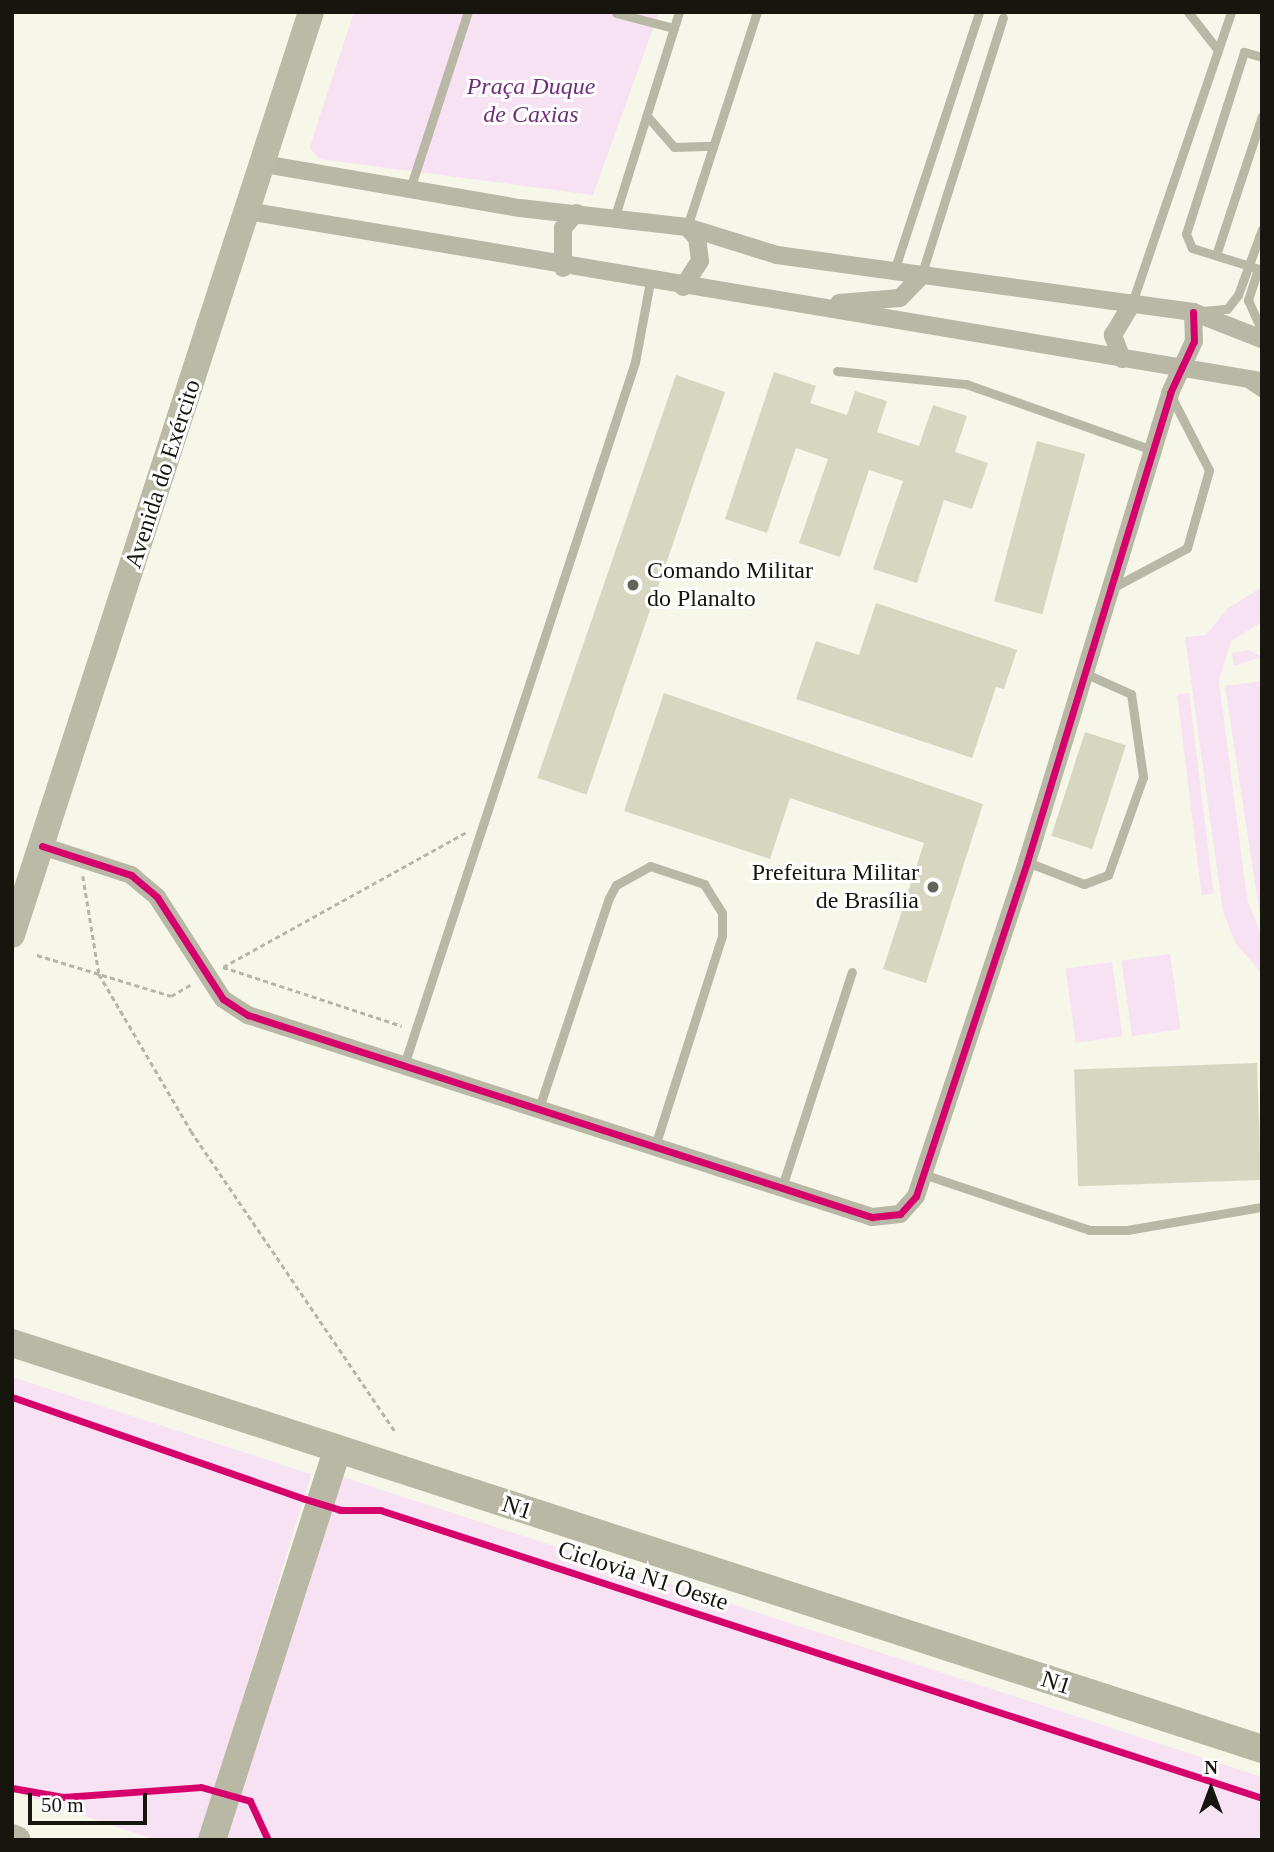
<!DOCTYPE html>
<meta charset="utf-8">
<style>
body{margin:0}
#map{position:relative;width:1274px;height:1852px;overflow:hidden;background:#f6f6e9;font-family:"Times New Roman",serif}
div>[style]{position:absolute}
.green>*{inset:0;background:#f7e2f4;transform-origin:0 0}
.building>*{inset:0;background:#d7d7c1;transform-origin:0 0}
.path>*{height:2.5px;margin-top:-1.25px;transform-origin:0;background:repeating-linear-gradient(90deg,#b6b6a8 0 5px,transparent 0 8.5px)}
.service>*{height:9px;margin:-4.5px;padding:0 4.5px;transform-origin:4.5px;border-radius:4.5px;background:#b9b8a6}
.minor>*{height:18px;margin:-9px;padding:0 9px;transform-origin:9px;border-radius:9px;background:#b9b8a6}
.primary>*{height:26px;margin:-13px;padding:0 13px;transform-origin:13px;border-radius:13px;background:#babaa6}
.trunk>*{height:28px;margin:-14px;padding:0 14px;transform-origin:14px;border-radius:14px;background:#b8b8a4}
.cycleway>*{height:7px;margin:-3.5px;padding:0 3.5px;transform-origin:3.5px;border-radius:3.5px;background:#d6006c}
.dots>*{width:19px;height:19px;translate:-50% -50%;box-sizing:border-box;border:4px solid #fff;border-radius:50%}
span{translate:-50% -50%;white-space:nowrap;text-align:center;line-height:1.15;-webkit-text-stroke:6px #fff;paint-order:stroke}
.park-label{font-size:24px;color:#6e2f78;font-style:italic}
.street-label{font-size:24px;color:#16160e}
.poi-label{font-size:24px;color:#16160e}
.left{translate:0 -50%;text-align:left}
.right{translate:-100% -50%;text-align:right}
.frame{position:absolute;inset:0;border:14px solid #16160e;pointer-events:none}
.north{position:absolute;left:1176px;top:1754px;width:70px;height:70px;-webkit-text-stroke:5px #fff;paint-order:stroke;rotate:0deg;font-size:19px;font-weight:700;line-height:28px;text-align:center;color:#16160e}
.north::after{content:'';display:block;margin:auto;width:24px;height:32px;background:#16160e;clip-path:polygon(50% 0,100% 100%,50% 72%,0 100%)}
.scale{position:absolute;left:28px;top:1793px;width:119px;height:32px;box-sizing:border-box;border:4px solid #16160e;border-top:0;padding-left:9px;font-size:21px;line-height:24px;white-space:nowrap;color:#16160e;-webkit-text-stroke:5px #fff;paint-order:stroke}
</style>
<div id="map">
<div class="green">
<div style="clip-path:polygon(354px 12px,659px 12px,593px 195px,319px 159px,310px 148px,312px 140px)"></div>
<div style="clip-path:polygon(1262px 587px,1262px 622px,1231px 641px,1219px 681px,1247px 899px,1262px 937px,1262px 973px,1236px 944px,1223px 912px,1185px 637px,1206px 635px,1227px 609px)"></div>
<div style="clip-path:polygon(1249px 650px,1262px 657px,1234px 666px,1232px 653px)"></div>
<div style="clip-path:polygon(1262px 681px,1262px 929px,1225px 686px)"></div>
<div style="left:1189px;top:693px;width:202px;height:12px;rotate:83deg"></div>
<div style="left:1170px;top:954px;width:76px;height:49px;rotate:82deg"></div>
<div style="left:1112px;top:962px;width:75px;height:47px;rotate:82deg"></div>
<div style="clip-path:polygon(12px 1377px,311px 1474px,200px 1840px,155px 1840px,12px 1791px)"></div>
<div style="clip-path:polygon(333px 1474px,1262px 1777px,1262px 1840px,222px 1840px)"></div>
</div>
<div class="building">
<div style="clip-path:polygon(774px 372px,816px 386px,810px 403px,847px 415px,855px 391px,887px 401px,877px 432px,919px 446px,933px 405px,967px 416px,955px 452px,988px 463px,972px 509px,944px 500px,917px 583px,873px 569px,903px 481px,869px 470px,840px 557px,799px 543px,828px 459px,796px 448px,767px 533px,725px 519px)"></div>
<div style="left:676px;top:375px;width:52px;height:426px;rotate:19deg"></div>
<div style="left:1037px;top:441px;width:50px;height:166px;rotate:15deg"></div>
<div style="clip-path:polygon(876px 603px,1017px 650px,1004px 689px,996px 687px,972px 758px,796px 699px,816px 641px,859px 655px)"></div>
<div style="clip-path:polygon(664px 693px,983px 804px,926px 983px,883px 969px,924px 843px,790px 798px,770px 859px,624px 811px)"></div>
<div style="left:1085px;top:732px;width:43px;height:109px;rotate:18deg"></div>
<div style="left:1257px;top:1063px;width:117px;height:183px;rotate:88deg"></div>
</div>
<div class="path">
<div style="left:83px;top:876px;width:99px;rotate:80.7deg"></div>
<div style="left:99px;top:974px;width:182px;rotate:59.6deg"></div>
<div style="left:191px;top:1131px;width:363px;rotate:55.8deg"></div>
<div style="left:37px;top:955px;width:140px;rotate:17deg"></div>
<div style="left:171px;top:996px;width:24px;rotate:-30deg"></div>
<div style="left:223px;top:967px;width:280px;rotate:-29deg"></div>
<div style="left:223px;top:967px;width:188px;rotate:18.2deg"></div>
</div>
<div class="service">
<div style="left:1188px;top:12px;width:48px;rotate:51.7deg"></div>
<div style="left:616px;top:13px;width:60px;rotate:14.5deg"></div>
<div style="left:1262px;top:57px;width:19px;rotate:-164deg"></div>
<div style="left:1244px;top:52px;width:191px;rotate:107.7deg"></div>
<div style="left:1186px;top:234px;width:15px;rotate:67deg"></div>
<div style="left:1192px;top:248px;width:73px;rotate:17.4deg"></div>
<div style="left:647px;top:116px;width:41px;rotate:48.9deg"></div>
<div style="left:674px;top:147px;width:38px;rotate:-2deg"></div>
<div style="left:410px;top:189px;width:186px;rotate:-71.9deg"></div>
<div style="left:615px;top:216px;width:214px;rotate:-72.6deg"></div>
<div style="left:687px;top:227px;width:226px;rotate:-72deg"></div>
<div style="left:1216px;top:255px;width:146px;rotate:-71.7deg"></div>
<div style="left:1258px;top:269px;width:33px;rotate:108deg"></div>
<div style="left:1248px;top:300px;width:35px;rotate:66deg"></div>
<div style="left:894px;top:271px;width:273px;rotate:-71.8deg"></div>
<div style="left:921px;top:276px;width:271px;rotate:-72.4deg"></div>
<div style="left:1132px;top:303px;width:307px;rotate:-71.2deg"></div>
<div style="left:1202px;top:311px;width:25px;rotate:-5deg"></div>
<div style="left:1227px;top:309px;width:18px;rotate:-52deg"></div>
<div style="left:1238px;top:295px;width:70px;rotate:-70deg"></div>
<div style="left:837px;top:371px;width:130px;rotate:5.8deg"></div>
<div style="left:966px;top:384px;width:197px;rotate:19.5deg"></div>
<div style="left:1247px;top:383px;width:18px;rotate:34deg"></div>
<div style="left:1112px;top:588px;width:85px;rotate:-28.1deg"></div>
<div style="left:1187px;top:548px;width:81px;rotate:-74.2deg"></div>
<div style="left:1209px;top:470px;width:83px;rotate:-117.2deg"></div>
<div style="left:1027px;top:862px;width:61px;rotate:21.1deg"></div>
<div style="left:1084px;top:884px;width:26px;rotate:-21deg"></div>
<div style="left:1108px;top:875px;width:104px;rotate:-70.3deg"></div>
<div style="left:1143px;top:777px;width:84px;rotate:-98.2deg"></div>
<div style="left:1131px;top:694px;width:51px;rotate:-155.9deg"></div>
<div style="left:404px;top:1065px;width:740px;rotate:-71.81deg"></div>
<div style="left:635px;top:362px;width:81px;rotate:-79.4deg"></div>
<div style="left:539px;top:1108px;width:221px;rotate:-71.6deg"></div>
<div style="left:609px;top:898px;width:15px;rotate:-62deg"></div>
<div style="left:616px;top:885px;width:39px;rotate:-29deg"></div>
<div style="left:650px;top:866px;width:57px;rotate:18.4deg"></div>
<div style="left:704px;top:884px;width:34px;rotate:58deg"></div>
<div style="left:722px;top:913px;width:23px;rotate:90deg"></div>
<div style="left:722px;top:936px;width:220px;rotate:107.7deg"></div>
<div style="left:923px;top:1174px;width:175px;rotate:18.6deg"></div>
<div style="left:1089px;top:1230px;width:38px"></div>
<div style="left:1127px;top:1230px;width:137px;rotate:-9.7deg"></div>
<div style="left:782px;top:1187px;width:226px;rotate:-72deg"></div>
</div>
<div class="minor">
<div style="left:264px;top:164px;width:260px;rotate:9.8deg"></div>
<div style="left:520px;top:208px;width:168px;rotate:6.5deg"></div>
<div style="left:687px;top:227px;width:94px;rotate:17.3deg"></div>
<div style="left:777px;top:255px;width:420px;rotate:7.8deg"></div>
<div style="left:1193px;top:312px;width:74px;rotate:21.4deg"></div>
<div style="left:248px;top:211px;width:1028px;rotate:9.52deg"></div>
<div style="left:563px;top:268px;width:40px;rotate:-90deg"></div>
<div style="left:563px;top:228px;width:20px;rotate:-49deg"></div>
<div style="left:683px;top:287px;width:31px;rotate:-57deg"></div>
<div style="left:700px;top:261px;width:23px;rotate:-97deg"></div>
<div style="left:697px;top:238px;width:15px;rotate:-132deg"></div>
<div style="left:839px;top:303px;width:61px;rotate:-4.7deg"></div>
<div style="left:900px;top:298px;width:30px;rotate:-46deg"></div>
<div style="left:1122px;top:359px;width:26px;rotate:-111deg"></div>
<div style="left:1113px;top:335px;width:37px;rotate:-59deg"></div>
<div style="left:42px;top:846px;width:94px;rotate:18deg"></div>
<div style="left:131px;top:875px;width:34px;rotate:40deg"></div>
<div style="left:157px;top:897px;width:121px;rotate:57.1deg"></div>
<div style="left:223px;top:999px;width:30px;rotate:33deg"></div>
<div style="left:248px;top:1015px;width:656px;rotate:17.94deg"></div>
<div style="left:872px;top:1217px;width:28px;rotate:-6deg"></div>
<div style="left:900px;top:1214px;width:24px;rotate:-48deg"></div>
<div style="left:916px;top:1196px;width:352px;rotate:-71.6deg"></div>
<div style="left:1027px;top:862px;width:490px;rotate:-73deg"></div>
<div style="left:1170px;top:393px;width:57px;rotate:-65.2deg"></div>
<div style="left:1194px;top:341px;width:29px;rotate:-92deg"></div>
</div>
<div class="primary">
<div style="left:12px;top:935px;width:970px;rotate:-72.05deg"></div>
</div>
<div class="trunk">
<div style="left:12px;top:1343px;width:1314px;rotate:17.99deg"></div>
<div style="left:12px;top:1838px;width:5px;rotate:22deg"></div>
<div style="left:212px;top:1840px;width:406px;rotate:-72.2deg"></div>
</div>
<div class="cycleway">
<div style="left:42px;top:846px;width:94px;rotate:18deg"></div>
<div style="left:131px;top:875px;width:34px;rotate:40deg"></div>
<div style="left:157px;top:897px;width:121px;rotate:57.1deg"></div>
<div style="left:223px;top:999px;width:30px;rotate:33deg"></div>
<div style="left:248px;top:1015px;width:656px;rotate:17.94deg"></div>
<div style="left:872px;top:1217px;width:28px;rotate:-6deg"></div>
<div style="left:900px;top:1214px;width:24px;rotate:-48deg"></div>
<div style="left:916px;top:1196px;width:352px;rotate:-71.6deg"></div>
<div style="left:1027px;top:862px;width:490px;rotate:-73deg"></div>
<div style="left:1170px;top:393px;width:57px;rotate:-65.2deg"></div>
<div style="left:1194px;top:341px;width:29px;rotate:-92deg"></div>
<div style="left:12px;top:1397px;width:310px;rotate:19.2deg"></div>
<div style="left:305px;top:1499px;width:37px;rotate:17deg"></div>
<div style="left:340px;top:1510px;width:40px"></div>
<div style="left:380px;top:1510px;width:928px;rotate:18.08deg"></div>
<div style="left:12px;top:1788px;width:52px;rotate:10deg"></div>
<div style="left:63px;top:1797px;width:138px;rotate:-4.1deg"></div>
<div style="left:201px;top:1787px;width:51px;rotate:15.9deg"></div>
<div style="left:250px;top:1801px;width:43px;rotate:65.2deg"></div>
</div>
<div class="dots">
<div style="left:633px;top:585px;background:#64645b"></div>
<div style="left:933px;top:887px;background:#64645b"></div>
</div>
<div class="park-label">
<span style="left:531px;top:101px">Praça Duque<br>de Caxias</span>
</div>
<div class="street-label">
<span style="left:163px;top:474px;rotate:-72deg">Avenida do Exército</span>
<span style="left:517px;top:1508px;rotate:18deg">N1</span>
<span style="left:643px;top:1576px;rotate:18deg">Ciclovia N1 Oeste</span>
<span style="left:1056px;top:1683px;rotate:18deg">N1</span>
</div>
<div class="poi-label">
<span class="left" style="left:647px;top:585px">Comando Militar<br>do Planalto</span>
<span class="right" style="left:919px;top:887px">Prefeitura Militar<br>de Brasília</span>
</div>
<div class="frame"></div>
<div class="north">N</div>
<div class="scale">50 m</div>
</div>
